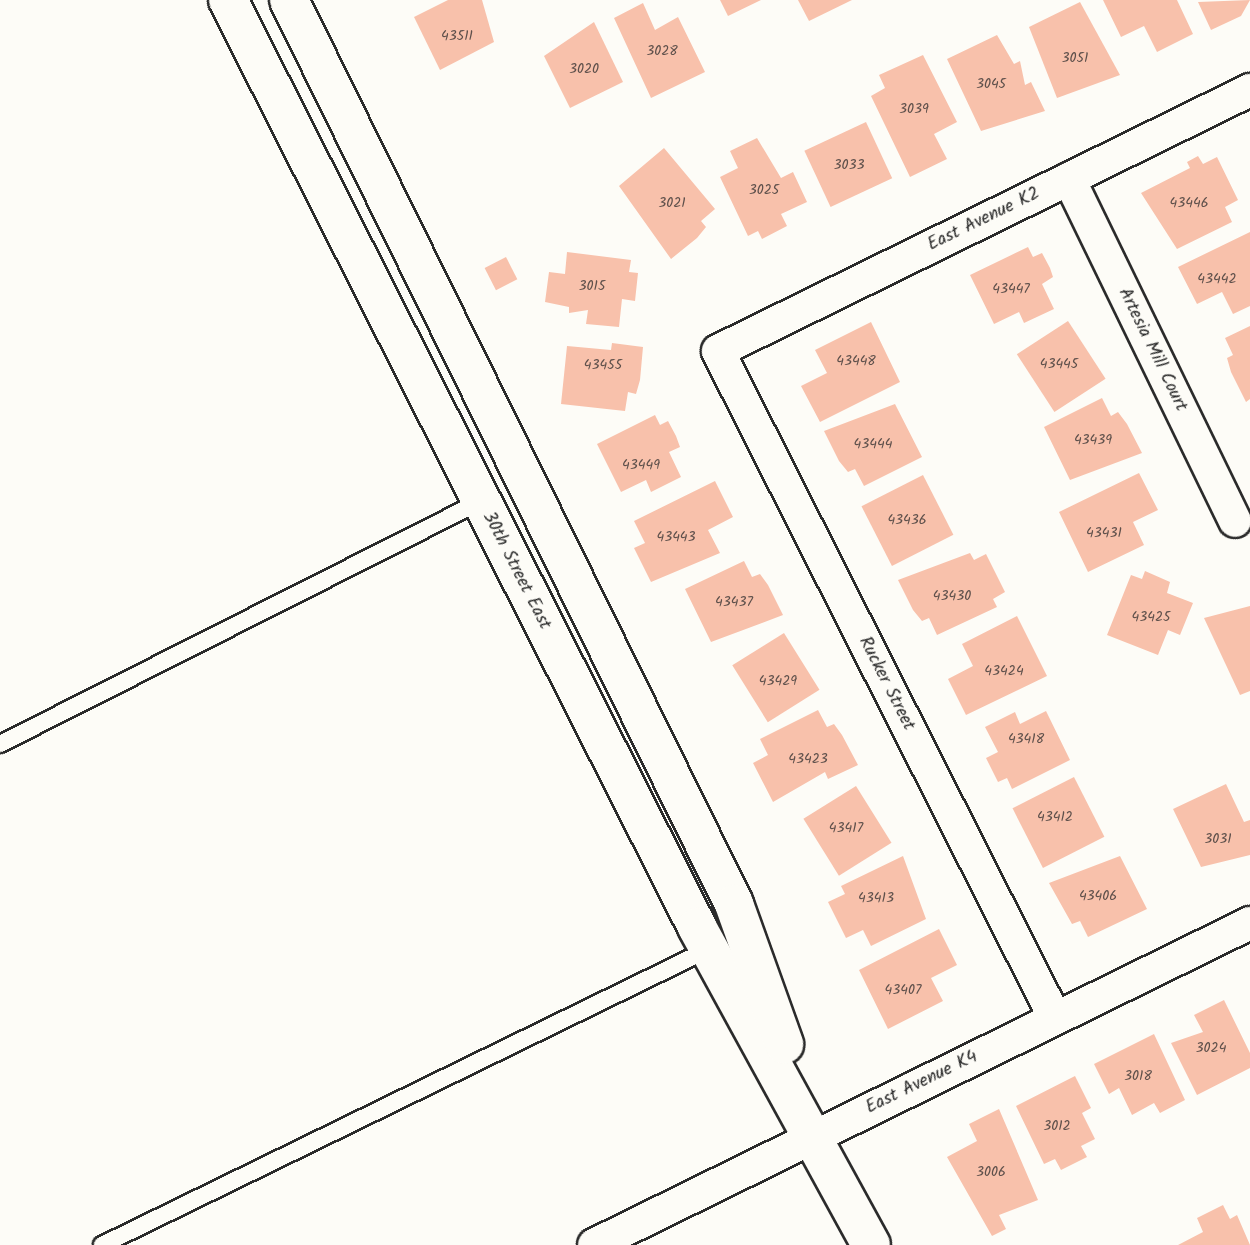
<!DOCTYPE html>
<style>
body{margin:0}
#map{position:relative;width:1250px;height:1245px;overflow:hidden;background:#fdfcf7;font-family:Kalam,sans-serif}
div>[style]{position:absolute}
.building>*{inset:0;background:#f8c1ab;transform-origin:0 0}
.roads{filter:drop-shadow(2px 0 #2b2b2b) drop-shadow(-2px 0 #2b2b2b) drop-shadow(0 2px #2b2b2b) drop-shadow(0 -2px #2b2b2b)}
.service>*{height:16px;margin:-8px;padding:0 8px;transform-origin:8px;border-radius:8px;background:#fdfcf7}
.minor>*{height:32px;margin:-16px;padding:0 16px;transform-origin:16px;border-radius:16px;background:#fdfcf7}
.secondary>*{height:38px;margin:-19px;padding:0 19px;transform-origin:19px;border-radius:19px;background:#fdfcf7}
span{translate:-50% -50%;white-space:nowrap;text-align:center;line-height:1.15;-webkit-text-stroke:6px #fdfcf7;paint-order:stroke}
.number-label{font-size:14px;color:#5e504b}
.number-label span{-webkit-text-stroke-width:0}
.street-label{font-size:18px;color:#2b2b2b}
</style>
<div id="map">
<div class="building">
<div style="clip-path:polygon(448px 0,482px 0,494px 42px,440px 70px,414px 17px)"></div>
<div style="clip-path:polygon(720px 0,761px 0,728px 16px)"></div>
<div style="clip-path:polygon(798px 0,852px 0,809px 21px)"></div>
<div style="clip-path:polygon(1103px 0,1177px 0,1193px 34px,1157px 52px,1144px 26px,1121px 37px)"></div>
<div style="clip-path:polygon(1250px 0,1241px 16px,1211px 30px,1198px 2px)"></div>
<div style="clip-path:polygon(1080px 2px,1120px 75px,1057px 98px,1029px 27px)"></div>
<div style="clip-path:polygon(643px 3px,655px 30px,678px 17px,705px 72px,651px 98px,614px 18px)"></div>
<div style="clip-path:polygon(594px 22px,623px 82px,570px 108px,544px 56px)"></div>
<div style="clip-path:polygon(997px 35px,1014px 64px,1020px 61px,1025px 85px,1031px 82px,1045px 111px,981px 131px,947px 59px)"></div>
<div style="clip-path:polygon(923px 55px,957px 122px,934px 134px,947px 159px,910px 177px,871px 96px,885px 88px,879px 75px)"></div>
<div style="left:866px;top:122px;width:62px;height:68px;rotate:65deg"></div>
<div style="clip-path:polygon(757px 138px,781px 178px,793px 172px,807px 202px,781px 214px,787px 226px,762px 239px,758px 231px,748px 236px,720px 177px,738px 168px,730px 151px)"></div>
<div style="clip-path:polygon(664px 148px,715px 209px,701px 221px,706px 227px,697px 238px,671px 259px,619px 186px)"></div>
<div style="clip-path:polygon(1198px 156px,1203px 164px,1217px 157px,1238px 200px,1225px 207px,1232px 222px,1177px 249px,1141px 193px,1190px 168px,1187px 162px)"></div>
<div style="clip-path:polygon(1250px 232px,1250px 306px,1233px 314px,1222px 292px,1197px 304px,1178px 267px)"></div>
<div style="clip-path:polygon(1028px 247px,1033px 257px,1042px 253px,1050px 268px,1053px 277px,1042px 284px,1054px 309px,1024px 323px,1019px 312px,994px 324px,970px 275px)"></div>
<div style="clip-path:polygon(567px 252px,631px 260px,629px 272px,638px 273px,635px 301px,622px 299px,619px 327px,586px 324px,588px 310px,569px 313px,569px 307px,545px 302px,549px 272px,565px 274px)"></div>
<div style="left:506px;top:257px;width:25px;height:24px;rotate:63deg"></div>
<div style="left:1068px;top:321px;width:69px;height:61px;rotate:57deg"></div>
<div style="clip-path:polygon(871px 322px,900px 382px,820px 422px,801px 386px,827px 373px,815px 350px)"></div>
<div style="clip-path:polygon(1250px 326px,1250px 399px,1246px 402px,1231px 372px,1227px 358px,1233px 355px,1225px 338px)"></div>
<div style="clip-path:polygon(612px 343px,643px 347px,640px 380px,636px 394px,628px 392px,625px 411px,561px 404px,567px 346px,611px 350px)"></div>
<div style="clip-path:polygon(1102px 398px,1111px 416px,1118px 412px,1127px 424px,1142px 453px,1070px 480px,1044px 427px)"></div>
<div style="clip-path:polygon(895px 404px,922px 457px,864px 486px,855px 469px,848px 472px,839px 461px,824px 431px)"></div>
<div style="clip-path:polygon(655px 415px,660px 425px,668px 421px,676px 436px,680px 447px,669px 452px,681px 477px,651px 492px,646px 480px,621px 492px,597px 444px)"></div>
<div style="clip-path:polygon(1139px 473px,1158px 510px,1133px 522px,1144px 545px,1088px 572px,1059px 512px)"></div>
<div style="left:923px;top:475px;width:67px;height:69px;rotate:63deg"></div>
<div style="clip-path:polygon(715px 481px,733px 517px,708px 530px,720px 553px,651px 582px,634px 548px,645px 543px,634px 521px)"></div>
<div style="clip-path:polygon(970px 553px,974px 560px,986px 554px,1005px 592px,993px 599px,997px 607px,937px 635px,929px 618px,922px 621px,913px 610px,898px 580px)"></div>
<div style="clip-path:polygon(744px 561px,752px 577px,760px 574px,768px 585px,783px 615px,711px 642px,685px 589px)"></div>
<div style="clip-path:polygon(1145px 571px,1170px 582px,1167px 593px,1193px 603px,1180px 635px,1168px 630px,1158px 655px,1107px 635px,1131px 575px,1142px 579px)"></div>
<div style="clip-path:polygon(1250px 606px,1250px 691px,1240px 695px,1204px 618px)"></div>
<div style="clip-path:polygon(1017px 616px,1047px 676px,966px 715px,948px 679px,973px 666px,962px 644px)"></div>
<div style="left:784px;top:633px;width:67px;height:61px;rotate:58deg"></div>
<div style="clip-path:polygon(818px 710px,827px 727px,834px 724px,842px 735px,858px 765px,828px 779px,825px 772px,773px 802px,753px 763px,768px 755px,760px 739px)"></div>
<div style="clip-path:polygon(1046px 711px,1070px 760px,1012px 789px,1007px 778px,998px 782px,986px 758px,998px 752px,985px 727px,1015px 712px,1020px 724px)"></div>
<div style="left:1074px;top:777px;width:67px;height:69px;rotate:63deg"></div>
<div style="clip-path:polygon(1226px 784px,1244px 822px,1250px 820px,1250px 855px,1201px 867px,1173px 809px)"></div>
<div style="left:856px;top:786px;width:67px;height:62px;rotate:58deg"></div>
<div style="clip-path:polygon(903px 856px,926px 919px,871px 946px,863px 930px,846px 938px,828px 902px,845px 894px,841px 886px)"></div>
<div style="clip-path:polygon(1120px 856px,1147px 909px,1088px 937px,1080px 921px,1072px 924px,1049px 883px)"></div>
<div style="clip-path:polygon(939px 929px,957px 965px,931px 978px,943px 1001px,888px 1029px,859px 970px)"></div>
<div style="clip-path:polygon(1224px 1000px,1250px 1053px,1250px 1068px,1197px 1095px,1171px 1043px,1203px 1032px,1194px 1015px)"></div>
<div style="clip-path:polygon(1154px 1034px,1185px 1100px,1160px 1113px,1154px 1103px,1132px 1115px,1119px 1088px,1109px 1094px,1094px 1064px)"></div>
<div style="clip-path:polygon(1075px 1076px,1091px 1108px,1082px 1113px,1095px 1139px,1081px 1146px,1087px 1157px,1061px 1170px,1055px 1159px,1044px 1164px,1016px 1106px)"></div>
<div style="clip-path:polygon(999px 1109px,1038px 1200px,999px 1215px,1006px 1229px,992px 1236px,947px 1157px,977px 1141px,969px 1124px)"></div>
<div style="clip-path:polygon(1223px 1205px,1230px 1219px,1237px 1215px,1250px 1245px,1178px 1245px,1203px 1232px,1197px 1218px)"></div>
</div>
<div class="roads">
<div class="service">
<div style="left:0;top:744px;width:539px;rotate:-26.8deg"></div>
<div style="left:102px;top:1245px;width:675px;rotate:-26deg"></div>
</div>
<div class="minor">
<div style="left:1069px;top:179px;width:380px;rotate:64.1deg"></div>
<div style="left:1055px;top:1018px;width:747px;rotate:-116.81deg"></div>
<div style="left:718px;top:351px;width:593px;rotate:-26.13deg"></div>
<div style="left:594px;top:1245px;width:731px;rotate:-26.14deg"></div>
</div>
<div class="secondary">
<div style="left:228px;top:0;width:1039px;rotate:63.16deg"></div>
<div style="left:697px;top:927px;width:362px;rotate:61.3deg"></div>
<div style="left:289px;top:0;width:1008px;rotate:63.79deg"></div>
<div style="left:734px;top:904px;width:149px;rotate:70.3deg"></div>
</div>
</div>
<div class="number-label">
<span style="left:457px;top:36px">43511</span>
<span style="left:662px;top:51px">3028</span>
<span style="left:1075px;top:58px">3051</span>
<span style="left:584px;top:69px">3020</span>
<span style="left:991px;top:84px">3045</span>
<span style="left:914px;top:109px">3039</span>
<span style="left:849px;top:165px">3033</span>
<span style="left:764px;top:190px">3025</span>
<span style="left:672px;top:203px">3021</span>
<span style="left:1189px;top:203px">43446</span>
<span style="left:1217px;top:279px">43442</span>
<span style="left:592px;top:286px">3015</span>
<span style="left:1011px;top:289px">43447</span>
<span style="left:856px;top:361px">43448</span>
<span style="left:1059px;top:364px">43445</span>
<span style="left:603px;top:365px">43455</span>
<span style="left:1093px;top:440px">43439</span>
<span style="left:873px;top:444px">43444</span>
<span style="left:641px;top:465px">43449</span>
<span style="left:907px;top:520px">43436</span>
<span style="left:1104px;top:533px">43431</span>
<span style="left:676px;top:537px">43443</span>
<span style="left:952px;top:596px">43430</span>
<span style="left:734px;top:602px">43437</span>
<span style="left:1151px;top:617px">43425</span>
<span style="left:1004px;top:671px">43424</span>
<span style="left:778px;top:681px">43429</span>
<span style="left:1026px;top:739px">43418</span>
<span style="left:808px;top:759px">43423</span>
<span style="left:1055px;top:817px">43412</span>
<span style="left:846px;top:828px">43417</span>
<span style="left:1218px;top:839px">3031</span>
<span style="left:1098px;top:896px">43406</span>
<span style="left:876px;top:898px">43413</span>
<span style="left:903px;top:990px">43407</span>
<span style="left:1211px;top:1048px">3024</span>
<span style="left:1138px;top:1076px">3018</span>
<span style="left:1057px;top:1126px">3012</span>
<span style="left:991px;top:1172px">3006</span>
</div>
<div class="street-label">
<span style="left:984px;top:220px;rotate:-26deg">East Avenue K2</span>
<span style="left:1152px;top:350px;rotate:64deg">Artesia Mill Court</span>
<span style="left:516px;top:571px;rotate:63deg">30th Street East</span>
<span style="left:886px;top:684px;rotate:63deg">Rucker Street</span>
<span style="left:922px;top:1083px;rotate:-26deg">East Avenue K4</span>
</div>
</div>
